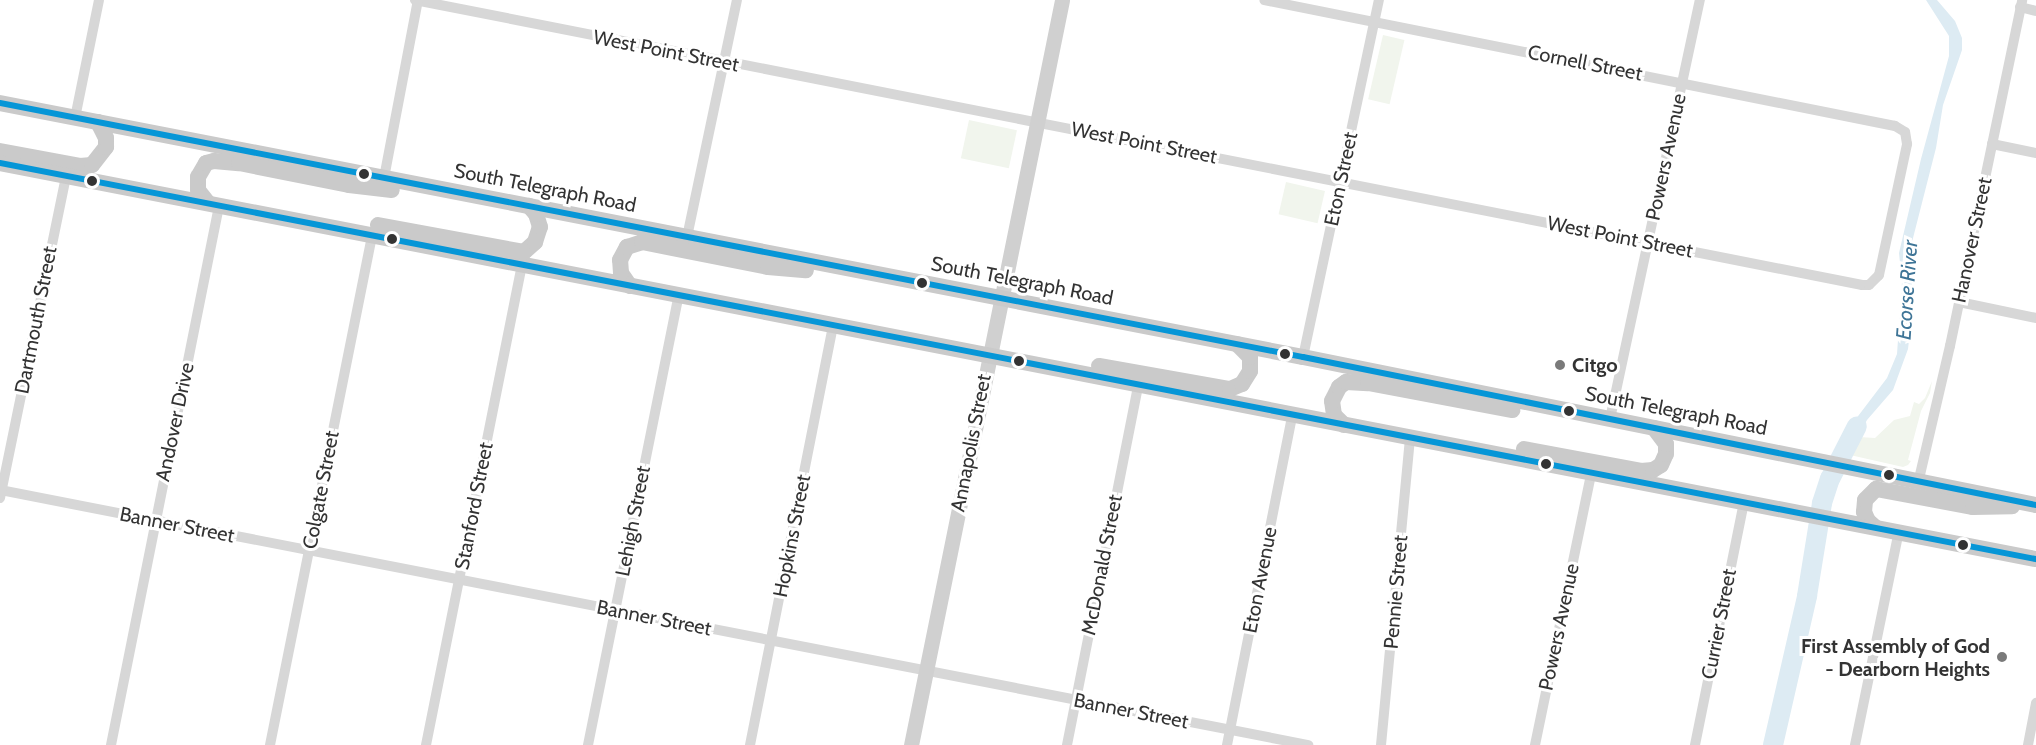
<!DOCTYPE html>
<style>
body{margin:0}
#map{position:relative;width:2036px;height:745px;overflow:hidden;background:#fff;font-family:Cabin,sans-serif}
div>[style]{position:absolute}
.green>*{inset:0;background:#f1f5ed;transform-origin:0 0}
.water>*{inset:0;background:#ddebf3}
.river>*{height:20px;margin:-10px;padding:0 10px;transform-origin:10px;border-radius:10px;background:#ddebf3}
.street>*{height:10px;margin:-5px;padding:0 5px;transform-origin:5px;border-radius:5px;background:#d7d7d7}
.secondary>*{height:15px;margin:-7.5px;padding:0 7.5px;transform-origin:7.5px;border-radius:7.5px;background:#d0d0d0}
.primary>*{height:16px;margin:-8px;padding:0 8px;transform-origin:8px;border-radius:8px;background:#cacaca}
.bus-1>*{height:6px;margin:-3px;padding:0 3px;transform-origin:3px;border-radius:3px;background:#0696d7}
.dots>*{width:16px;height:16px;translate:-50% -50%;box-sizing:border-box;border:3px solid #fff;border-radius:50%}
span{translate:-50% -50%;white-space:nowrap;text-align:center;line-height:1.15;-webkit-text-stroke:6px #fff;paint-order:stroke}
.street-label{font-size:20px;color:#333}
.poi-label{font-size:20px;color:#333;font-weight:700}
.left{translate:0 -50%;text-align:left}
.right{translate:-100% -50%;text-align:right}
.water-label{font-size:21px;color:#3f7597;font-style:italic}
</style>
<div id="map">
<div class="green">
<div style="left:1383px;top:35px;width:22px;height:66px;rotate:13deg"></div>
<div style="left:969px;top:120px;width:49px;height:39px;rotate:12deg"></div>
<div style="left:1286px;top:182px;width:40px;height:33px;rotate:13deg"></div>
<div style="clip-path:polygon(1932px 381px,1930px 393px,1921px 411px,1908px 460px,1911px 461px,1908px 465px,1903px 467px,1850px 455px,1859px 437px,1875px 438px,1894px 420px,1910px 416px,1914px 402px,1919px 404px,1925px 398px)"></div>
</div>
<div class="water">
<div style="clip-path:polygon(1926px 0,1937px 0,1955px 21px,1962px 38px,1962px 50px,1943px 105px,1936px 148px,1912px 242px,1912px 315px,1908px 349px,1893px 390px,1867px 420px,1851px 450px,1839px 447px,1849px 428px,1887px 378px,1897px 354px,1902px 282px,1899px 253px,1921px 159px,1949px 56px,1949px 36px)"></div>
<div style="clip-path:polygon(1824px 477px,1833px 479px,1825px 503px,1814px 501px)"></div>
</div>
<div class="river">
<div style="left:1773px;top:745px;width:153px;rotate:-77.1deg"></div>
<div style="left:1807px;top:596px;width:94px;rotate:-80.8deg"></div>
<div style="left:1822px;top:503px;width:25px;rotate:-72deg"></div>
<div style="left:1830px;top:479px;width:59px;rotate:-63deg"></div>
</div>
<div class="street">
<div style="left:415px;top:0;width:1475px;rotate:11.14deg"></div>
<div style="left:1862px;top:285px;width:7px"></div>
<div style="left:1869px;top:285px;width:14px;rotate:-45deg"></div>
<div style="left:1879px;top:275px;width:134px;rotate:-77.9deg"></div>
<div style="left:1907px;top:144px;width:12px;rotate:-99deg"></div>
<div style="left:1905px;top:132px;width:12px;rotate:-149deg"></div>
<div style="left:1895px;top:126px;width:643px;rotate:-168.71deg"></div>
<div style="left:2020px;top:7px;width:16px;rotate:14deg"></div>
<div style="left:75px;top:118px;width:120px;rotate:-78.5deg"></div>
<div style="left:1992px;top:144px;width:45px;rotate:11.6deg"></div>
<div style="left:384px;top:178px;width:181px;rotate:-79.2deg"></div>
<div style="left:687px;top:237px;width:242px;rotate:-78.1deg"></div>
<div style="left:1959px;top:302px;width:79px;rotate:11.7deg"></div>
<div style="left:1303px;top:357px;width:365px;rotate:-78deg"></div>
<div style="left:1610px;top:419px;width:429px;rotate:-77.9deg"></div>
<div style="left:1919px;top:479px;width:137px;rotate:-76.9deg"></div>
<div style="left:1950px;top:346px;width:353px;rotate:-78.2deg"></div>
<div style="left:0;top:490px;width:1333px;rotate:11.03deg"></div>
<div style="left:0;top:498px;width:329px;rotate:-78.4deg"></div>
<div style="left:111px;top:745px;width:550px;rotate:-78.67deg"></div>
<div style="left:270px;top:745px;width:519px;rotate:-78.67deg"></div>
<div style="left:426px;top:745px;width:489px;rotate:-78.7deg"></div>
<div style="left:588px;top:745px;width:457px;rotate:-78.6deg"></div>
<div style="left:750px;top:745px;width:427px;rotate:-78.8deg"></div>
<div style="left:1067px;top:745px;width:367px;rotate:-78.8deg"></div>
<div style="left:1227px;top:745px;width:335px;rotate:-78.8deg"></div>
<div style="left:1381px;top:745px;width:307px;rotate:-84.6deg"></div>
<div style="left:1535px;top:745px;width:277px;rotate:-78.3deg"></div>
<div style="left:1695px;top:745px;width:247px;rotate:-78.6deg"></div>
<div style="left:1855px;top:745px;width:218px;rotate:-78.4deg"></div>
<div style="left:2028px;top:745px;width:43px;rotate:-79.2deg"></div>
</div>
<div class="secondary">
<div style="left:911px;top:745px;width:760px;rotate:-78.54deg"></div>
</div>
<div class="primary">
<div style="left:0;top:103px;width:1328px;rotate:11.03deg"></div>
<div style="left:1303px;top:357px;width:748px;rotate:11.42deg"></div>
<div style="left:0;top:151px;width:81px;rotate:10.6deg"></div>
<div style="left:80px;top:166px;width:12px;rotate:-5deg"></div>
<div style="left:92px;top:165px;width:23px;rotate:-52deg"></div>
<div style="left:106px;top:147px;width:9px;rotate:-90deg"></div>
<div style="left:106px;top:138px;width:18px;rotate:-117deg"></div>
<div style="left:0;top:163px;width:2074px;rotate:11.01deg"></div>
<div style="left:208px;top:203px;width:16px;rotate:-128deg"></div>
<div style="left:198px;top:190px;width:13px;rotate:-90deg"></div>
<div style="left:198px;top:177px;width:16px;rotate:-60deg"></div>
<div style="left:206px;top:163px;width:8px;rotate:-14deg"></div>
<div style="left:214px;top:161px;width:25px;rotate:5deg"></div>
<div style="left:239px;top:163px;width:112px;rotate:11.3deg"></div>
<div style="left:349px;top:185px;width:43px;rotate:6.6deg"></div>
<div style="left:378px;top:225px;width:148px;rotate:10.5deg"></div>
<div style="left:524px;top:252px;width:15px;rotate:-42deg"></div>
<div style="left:535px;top:242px;width:16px;rotate:-72deg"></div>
<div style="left:540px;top:227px;width:14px;rotate:-107deg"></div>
<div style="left:536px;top:214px;width:11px;rotate:-131deg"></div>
<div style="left:630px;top:286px;width:16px;rotate:-125deg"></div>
<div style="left:621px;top:273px;width:13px;rotate:-94deg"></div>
<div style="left:620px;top:260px;width:15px;rotate:-62deg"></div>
<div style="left:627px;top:247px;width:16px;rotate:-18deg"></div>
<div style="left:642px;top:242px;width:128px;rotate:11.2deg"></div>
<div style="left:768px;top:267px;width:38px;rotate:5deg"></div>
<div style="left:1099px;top:366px;width:133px;rotate:10deg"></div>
<div style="left:1230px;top:389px;width:13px;rotate:-23deg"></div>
<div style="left:1242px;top:384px;width:15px;rotate:-58deg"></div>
<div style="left:1250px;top:371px;width:14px;rotate:-90deg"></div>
<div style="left:1250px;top:357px;width:18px;rotate:-135deg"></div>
<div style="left:1344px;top:425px;width:14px;rotate:-135deg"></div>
<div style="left:1334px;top:415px;width:14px;rotate:-98deg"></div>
<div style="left:1332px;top:401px;width:16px;rotate:-63deg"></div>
<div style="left:1339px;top:387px;width:9px;rotate:-36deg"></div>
<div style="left:1346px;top:382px;width:22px;rotate:3deg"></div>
<div style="left:1368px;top:383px;width:147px;rotate:10.6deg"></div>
<div style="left:1524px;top:449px;width:119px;rotate:10.6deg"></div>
<div style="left:1641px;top:471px;width:12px;rotate:-5deg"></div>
<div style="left:1653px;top:470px;width:9px;rotate:-32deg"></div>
<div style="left:1661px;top:465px;width:12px;rotate:-66deg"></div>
<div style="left:1666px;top:454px;width:10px;rotate:-90deg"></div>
<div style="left:1666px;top:444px;width:20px;rotate:-127deg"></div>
<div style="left:1875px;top:527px;width:9px;rotate:-139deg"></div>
<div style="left:1868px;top:521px;width:10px;rotate:-114deg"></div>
<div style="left:1864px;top:512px;width:12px;rotate:-85deg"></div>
<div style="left:1865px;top:500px;width:16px;rotate:-45deg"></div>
<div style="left:1876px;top:489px;width:99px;rotate:10.5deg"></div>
<div style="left:1973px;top:507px;width:39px;rotate:-1deg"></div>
</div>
<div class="bus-1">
<div style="left:0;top:103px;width:1328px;rotate:11.03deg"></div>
<div style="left:1303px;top:357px;width:748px;rotate:11.42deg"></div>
<div style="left:0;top:163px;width:2074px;rotate:11.01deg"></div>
</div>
<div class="dots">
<div style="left:364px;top:174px;background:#333"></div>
<div style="left:92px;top:181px;background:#333"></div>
<div style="left:392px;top:239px;background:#333"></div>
<div style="left:922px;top:283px;background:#333"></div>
<div style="left:1285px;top:354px;background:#333"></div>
<div style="left:1019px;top:361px;background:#333"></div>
<div style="left:1560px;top:365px;background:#7a7a7a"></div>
<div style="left:1569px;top:411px;background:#333"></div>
<div style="left:1546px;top:464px;background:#333"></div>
<div style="left:1889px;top:475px;background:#333"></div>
<div style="left:1963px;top:545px;background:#333"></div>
<div style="left:2002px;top:657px;background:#7a7a7a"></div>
</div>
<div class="street-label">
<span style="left:666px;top:51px;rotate:11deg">West Point Street</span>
<span style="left:1585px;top:63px;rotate:11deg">Cornell Street</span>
<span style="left:1144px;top:143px;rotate:11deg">West Point Street</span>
<span style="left:1666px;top:157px;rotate:-78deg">Powers Avenue</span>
<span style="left:1341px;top:179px;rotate:-78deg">Eton Street</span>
<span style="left:545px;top:188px;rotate:11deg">South Telegraph Road</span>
<span style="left:1620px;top:237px;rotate:11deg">West Point Street</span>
<span style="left:1972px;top:240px;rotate:-78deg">Hanover Street</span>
<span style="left:1022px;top:281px;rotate:11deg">South Telegraph Road</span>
<span style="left:36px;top:320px;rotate:-79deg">Dartmouth Street</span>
<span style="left:1676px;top:411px;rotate:11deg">South Telegraph Road</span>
<span style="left:175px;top:422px;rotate:-78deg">Andover Drive</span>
<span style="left:971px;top:443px;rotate:-79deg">Annapolis Street</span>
<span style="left:321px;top:490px;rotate:-79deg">Colgate Street</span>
<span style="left:474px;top:506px;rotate:-79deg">Stanford Street</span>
<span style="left:633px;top:521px;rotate:-79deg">Lehigh Street</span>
<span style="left:177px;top:525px;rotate:11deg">Banner Street</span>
<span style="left:792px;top:536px;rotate:-79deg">Hopkins Street</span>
<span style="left:1102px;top:565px;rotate:-79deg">McDonald Street</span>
<span style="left:1260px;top:580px;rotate:-79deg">Eton Avenue</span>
<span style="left:1396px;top:592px;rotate:-85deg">Pennie Street</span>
<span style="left:654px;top:618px;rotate:11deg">Banner Street</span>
<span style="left:1719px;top:624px;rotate:-79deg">Currier Street</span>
<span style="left:1559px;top:627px;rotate:-78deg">Powers Avenue</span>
<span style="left:1131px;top:711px;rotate:11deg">Banner Street</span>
</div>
<div class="poi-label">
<span class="left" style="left:1572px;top:365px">Citgo</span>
<span class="right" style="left:1990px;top:658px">First Assembly of God<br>- Dearborn Heights</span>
</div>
<div class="water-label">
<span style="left:1907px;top:290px;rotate:-86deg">Ecorse River</span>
</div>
</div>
